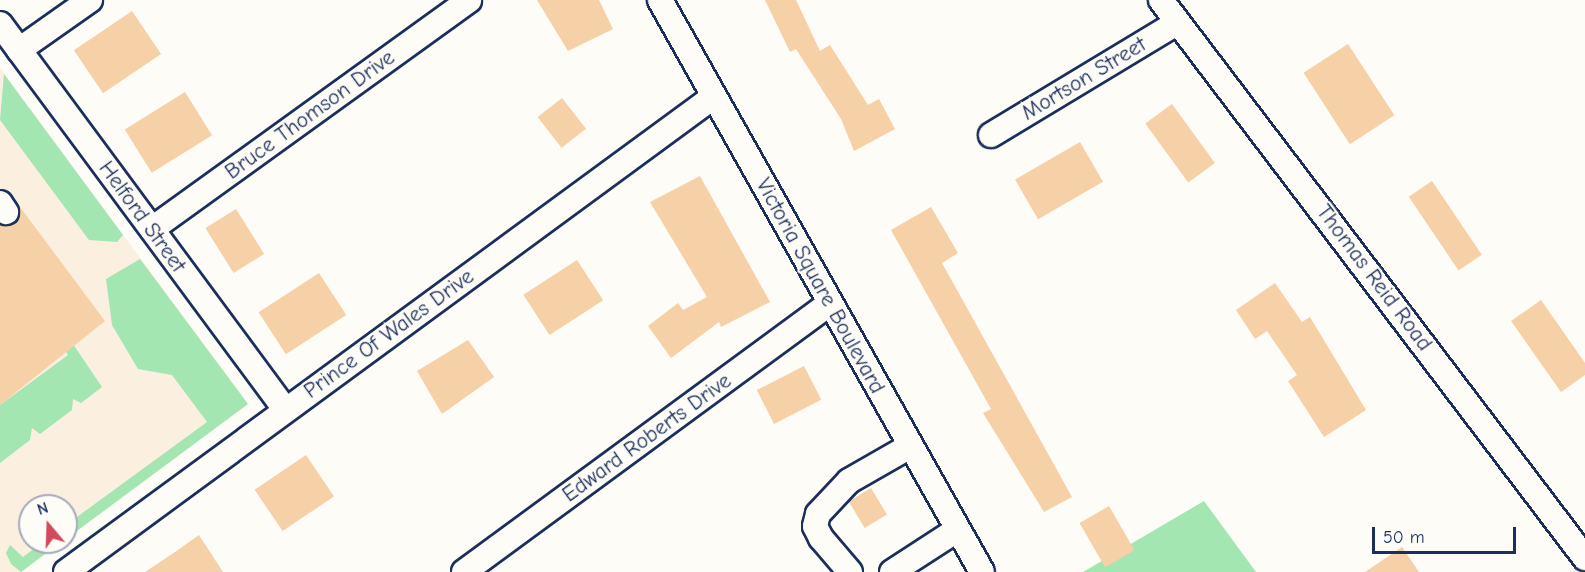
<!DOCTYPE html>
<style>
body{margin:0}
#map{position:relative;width:1585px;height:572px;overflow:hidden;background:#fdfcf7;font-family:"Comic Neue",sans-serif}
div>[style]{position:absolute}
.built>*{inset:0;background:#fbefdf}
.green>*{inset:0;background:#a3e6b1}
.building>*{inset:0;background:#f6d0a6;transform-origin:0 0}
.roads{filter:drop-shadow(2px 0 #1b2f5e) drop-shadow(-2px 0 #1b2f5e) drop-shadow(0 2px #1b2f5e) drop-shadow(0 -2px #1b2f5e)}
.minor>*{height:24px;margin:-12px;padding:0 12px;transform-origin:12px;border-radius:12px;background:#fdfcf7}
span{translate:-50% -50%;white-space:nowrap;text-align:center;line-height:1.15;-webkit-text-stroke:4.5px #fdfcf7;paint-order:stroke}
.street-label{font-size:22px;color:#1b2f5e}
.north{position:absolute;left:18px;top:494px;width:60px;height:60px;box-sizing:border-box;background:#fdfcf7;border:2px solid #a3aaba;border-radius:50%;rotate:341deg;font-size:16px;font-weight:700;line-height:24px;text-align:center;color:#1b2f5e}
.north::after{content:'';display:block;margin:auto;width:21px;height:27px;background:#d1495b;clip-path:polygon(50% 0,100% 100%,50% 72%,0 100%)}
.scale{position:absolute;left:1372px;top:527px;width:144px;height:27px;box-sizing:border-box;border:3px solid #1b2f5e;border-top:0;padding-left:8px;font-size:18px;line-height:21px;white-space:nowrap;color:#1b2f5e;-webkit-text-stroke:4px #fdfcf7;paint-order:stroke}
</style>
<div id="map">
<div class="built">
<div style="clip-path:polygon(0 68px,248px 404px,66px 539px,66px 506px,30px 506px,30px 542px,61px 542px,21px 572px,0 572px)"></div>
</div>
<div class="green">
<div style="clip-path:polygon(4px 74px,123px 235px,117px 242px,89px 240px,0 120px)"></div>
<div style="clip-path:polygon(140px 259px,248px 404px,66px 539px,66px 525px,207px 422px,172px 375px,138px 369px,112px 325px,106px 279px)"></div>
<div style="clip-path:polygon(73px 344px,102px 387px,81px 403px,73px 399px,72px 410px,40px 434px,32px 428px,30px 440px,0 463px,0 405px,68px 355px,65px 350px)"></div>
<div style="clip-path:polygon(1204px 501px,1256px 572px,1083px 572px)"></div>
<div style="clip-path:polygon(43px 542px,61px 542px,21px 572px,11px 564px,6px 553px,10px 545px,23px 557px)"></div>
</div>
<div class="building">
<div style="clip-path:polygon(537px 0,599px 0,613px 29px,568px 51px)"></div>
<div style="clip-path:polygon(765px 0,796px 0,820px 51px,830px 45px,868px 105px,879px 99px,895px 129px,854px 151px,841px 119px,796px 49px,790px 52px)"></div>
<div style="left:132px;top:11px;width:52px;height:70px;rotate:56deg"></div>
<div style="left:1348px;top:44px;width:85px;height:53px;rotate:57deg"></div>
<div style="left:185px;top:92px;width:51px;height:71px;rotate:58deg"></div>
<div style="left:562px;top:98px;width:39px;height:31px;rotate:52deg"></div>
<div style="left:1172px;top:104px;width:73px;height:33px;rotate:54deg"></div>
<div style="left:1080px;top:142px;width:46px;height:75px;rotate:60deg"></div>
<div style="clip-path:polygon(700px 176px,770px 302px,721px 327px,719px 322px,671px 358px,648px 326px,678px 303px,683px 310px,707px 297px,650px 202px)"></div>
<div style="left:1432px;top:181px;width:89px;height:28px;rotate:56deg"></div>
<div style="clip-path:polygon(20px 207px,105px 321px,0 405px,0 225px,14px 223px)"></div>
<div style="clip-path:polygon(931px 207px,958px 253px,942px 263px,1072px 497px,1044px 512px,983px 413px,991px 409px,891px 230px)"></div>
<div style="left:236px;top:209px;width:53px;height:36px;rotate:58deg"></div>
<div style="left:577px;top:260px;width:48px;height:64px;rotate:57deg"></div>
<div style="left:319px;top:273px;width:50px;height:72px;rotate:57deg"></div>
<div style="clip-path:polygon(1275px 283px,1302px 322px,1310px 317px,1366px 410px,1324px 437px,1288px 381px,1297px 375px,1267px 331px,1255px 339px,1236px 310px)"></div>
<div style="clip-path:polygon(1541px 300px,1585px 363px,1585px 375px,1561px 392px,1511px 321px)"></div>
<div style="clip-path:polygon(468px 340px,494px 377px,442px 414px,417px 371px)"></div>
<div style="left:804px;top:366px;width:38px;height:53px;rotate:63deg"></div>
<div style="left:306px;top:455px;width:50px;height:62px;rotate:56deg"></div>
<div style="left:871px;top:488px;width:31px;height:26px;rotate:59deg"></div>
<div style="left:1109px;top:506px;width:51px;height:34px;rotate:60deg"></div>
<div style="clip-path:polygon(199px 535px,223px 572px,145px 572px,175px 552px)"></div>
<div style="clip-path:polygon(1402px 547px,1419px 572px,1365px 572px)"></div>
</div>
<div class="roads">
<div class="minor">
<div style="left:660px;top:0;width:656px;rotate:60.62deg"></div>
<div style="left:1161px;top:0;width:701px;rotate:52.77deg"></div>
<div style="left:0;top:24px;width:480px;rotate:53.5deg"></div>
<div style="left:19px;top:50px;width:87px;rotate:-35.2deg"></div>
<div style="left:991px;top:135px;width:217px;rotate:-31.1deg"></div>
<div style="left:0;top:203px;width:11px;rotate:56deg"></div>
<div style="left:152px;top:229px;width:391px;rotate:-35.8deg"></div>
<div style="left:66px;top:572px;width:803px;rotate:-36.28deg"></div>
<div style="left:464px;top:572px;width:454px;rotate:-36.3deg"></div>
<div style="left:850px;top:572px;width:45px;rotate:-130.5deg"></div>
<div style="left:821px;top:538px;width:13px;rotate:-117deg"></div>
<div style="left:815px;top:526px;width:12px;rotate:-76deg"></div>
<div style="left:818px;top:514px;width:45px;rotate:-46.8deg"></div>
<div style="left:849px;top:481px;width:70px;rotate:-29.8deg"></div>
<div style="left:892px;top:572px;width:77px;rotate:-32.9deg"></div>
</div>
</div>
<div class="street-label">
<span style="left:1084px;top:79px;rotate:-31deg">Mortson Street</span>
<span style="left:310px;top:115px;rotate:-36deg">Bruce Thomson Drive</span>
<span style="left:142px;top:217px;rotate:54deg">Helford Street</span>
<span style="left:1374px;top:278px;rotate:53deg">Thomas Reid Road</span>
<span style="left:820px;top:286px;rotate:61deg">Victoria Square Boulevard</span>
<span style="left:389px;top:334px;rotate:-36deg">Prince Of Wales Drive</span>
<span style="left:647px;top:438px;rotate:-36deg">Edward Roberts Drive</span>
</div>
<div class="north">N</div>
<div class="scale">50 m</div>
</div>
